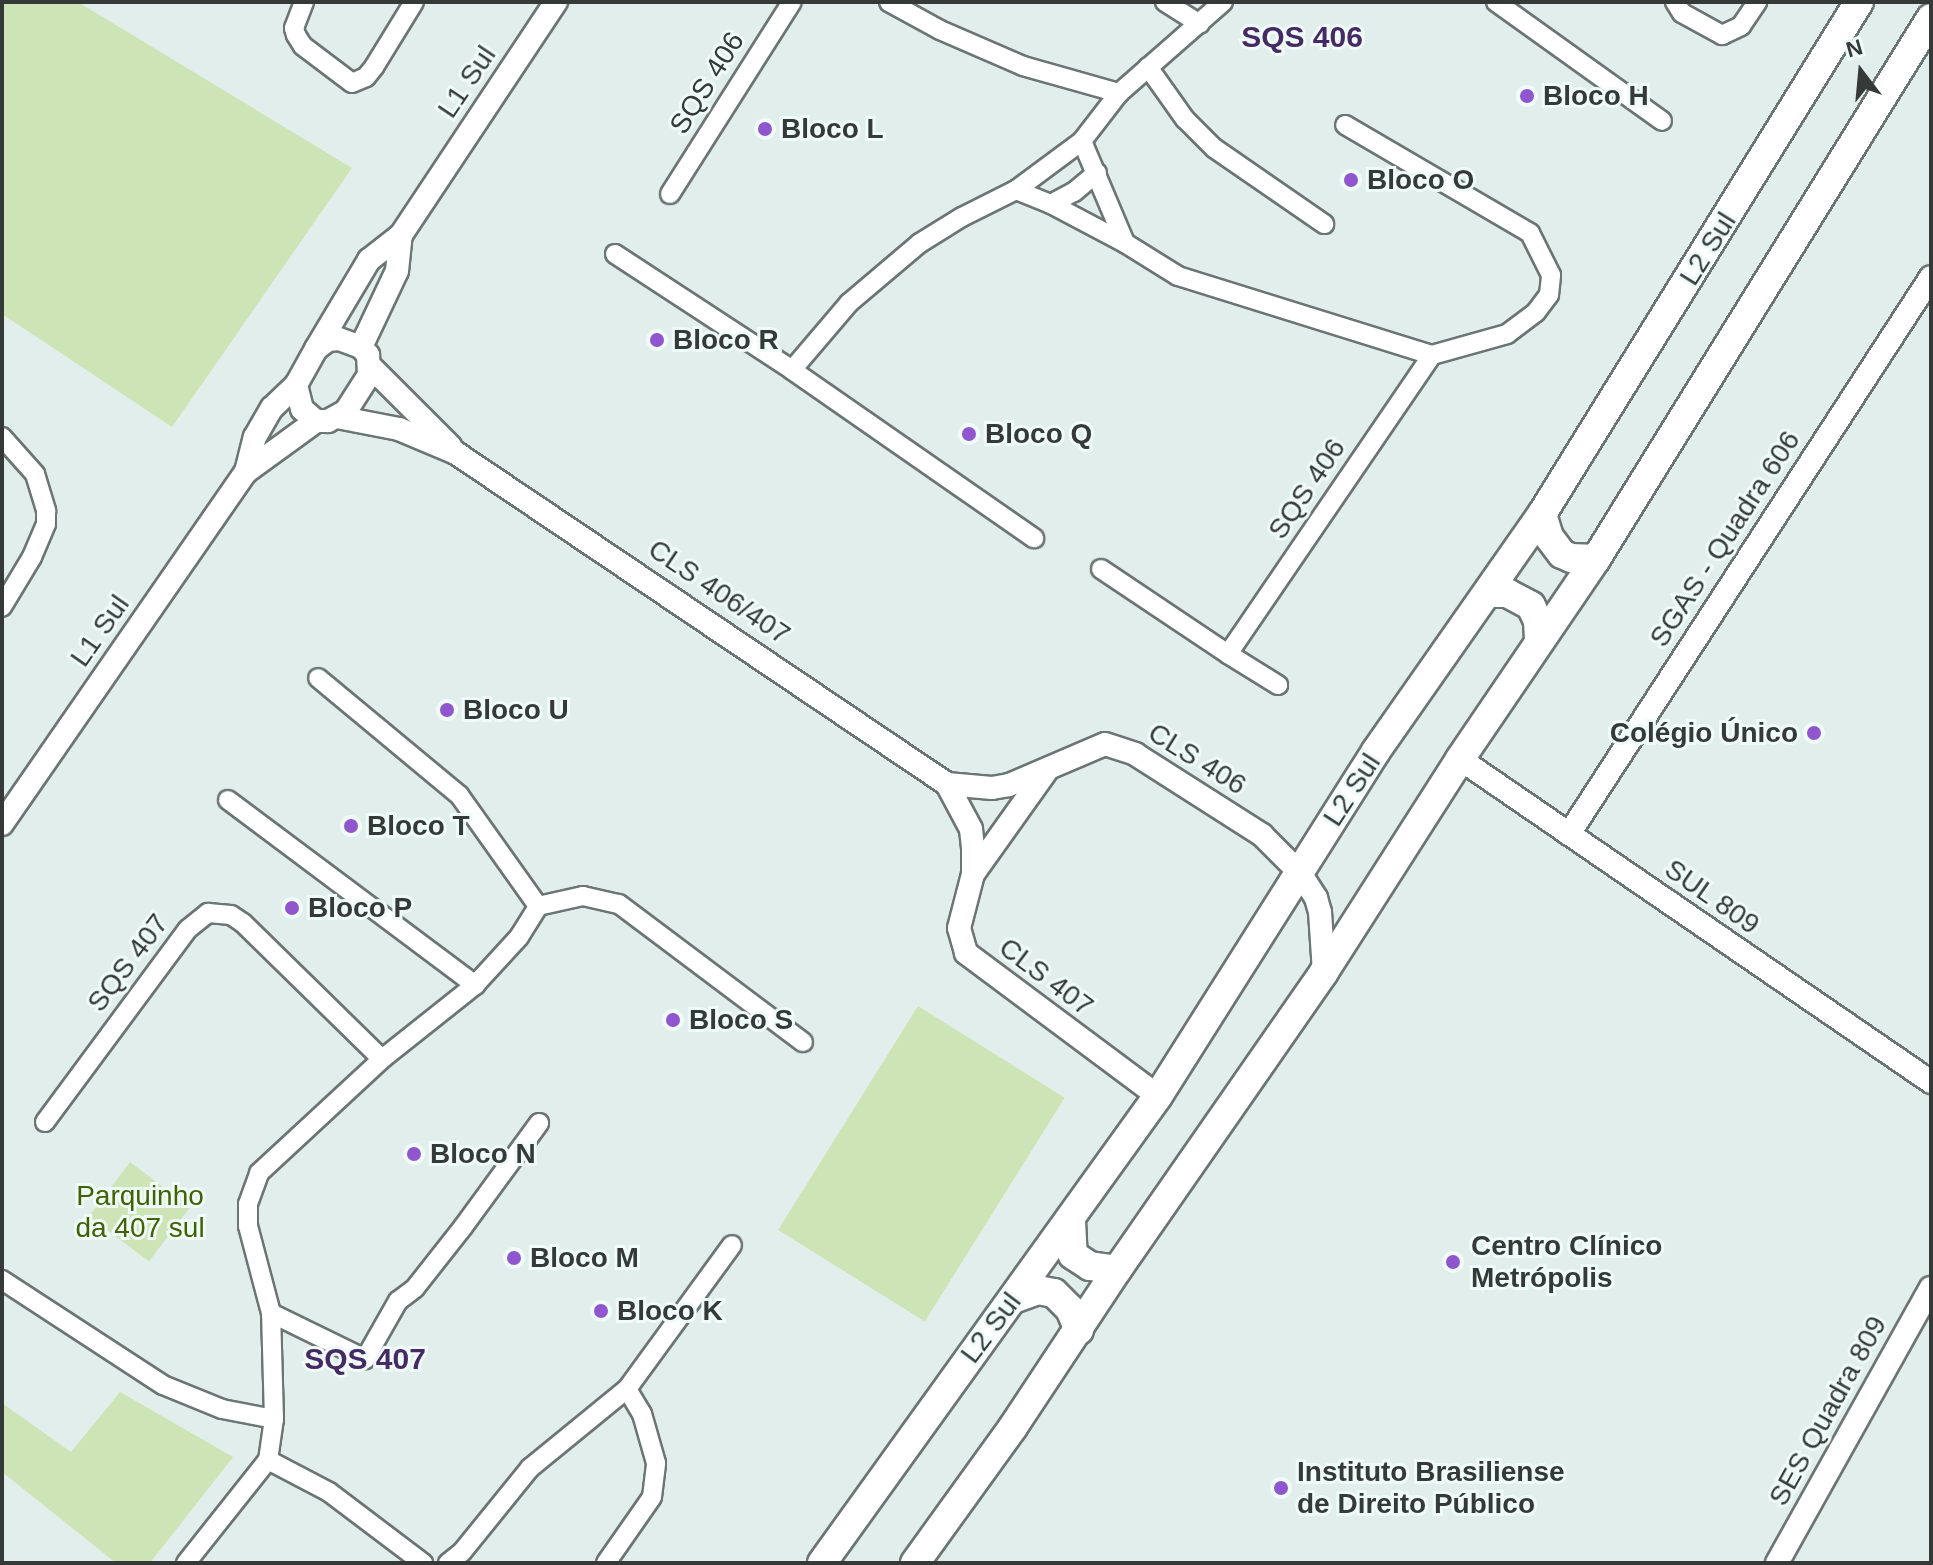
<!DOCTYPE html>
<meta charset="utf-8">
<style>
body{margin:0}
#map{position:relative;width:1933px;height:1565px;overflow:hidden;background:#e2eeeb;font-family:Arial,sans-serif}
div>[style]{position:absolute}
.green>*{inset:0;background:#cde5b6;transform-origin:0 0}
.roads{filter:drop-shadow(2px 0 #6b7573) drop-shadow(-2px 0 #6b7573) drop-shadow(0 2px #6b7573) drop-shadow(0 -2px #6b7573)}
.minor>*{height:18px;margin:-9px;padding:0 9px;transform-origin:9px;border-radius:9px;background:#fff}
.tertiary>*{height:22px;margin:-11px;padding:0 11px;transform-origin:11px;border-radius:11px;background:#fff}
.primary>*{height:28px;margin:-14px;padding:0 14px;transform-origin:14px;border-radius:14px;background:#fff}
.dots>*{width:22px;height:22px;translate:-50% -50%;box-sizing:border-box;border:4px solid #effbf8;border-radius:50%}
span{translate:-50% -50%;white-space:nowrap;text-align:center;line-height:1.15;-webkit-text-stroke:6px #effbf8;paint-order:stroke}
.street-label{font-size:28px;color:#353a39}
.poi-label{font-size:28px;color:#353a39;font-weight:700}
.left{translate:0 -50%;text-align:left}
.right{translate:-100% -50%;text-align:right}
.park-label{font-size:28px;color:#3f6202}
.neighbourhood-label{font-size:30px;color:#462a63;font-weight:700}
.frame{position:absolute;inset:0;border:4px solid #353a39;pointer-events:none}
.north{position:absolute;left:1821px;top:32px;width:80px;height:80px;-webkit-text-stroke:6px #effbf8;paint-order:stroke;rotate:344deg;font-size:22px;font-weight:700;line-height:32px;text-align:center;color:#353a39}
.north::after{content:'';display:block;margin:auto;width:28px;height:36px;background:#353a39;clip-path:polygon(50% 0,100% 100%,50% 72%,0 100%)}
</style>
<div id="map">
<div class="green">
<div style="clip-path:polygon(2px 2px,78px 2px,352px 168px,172px 427px,2px 314px)"></div>
<div style="left:918px;top:1006px;width:173px;height:264px;rotate:32deg"></div>
<div style="left:130px;top:1162px;width:75px;height:68px;rotate:37deg"></div>
<div style="clip-path:polygon(120px 1392px,233px 1457px,150px 1563px,116px 1563px,2px 1472px,2px 1403px,71px 1452px)"></div>
</div>
<div class="roads">
<div class="minor">
<div style="left:304px;top:2px;width:28px;rotate:111deg"></div>
<div style="left:294px;top:28px;width:7px;rotate:74deg"></div>
<div style="left:296px;top:35px;width:13px;rotate:58deg"></div>
<div style="left:303px;top:46px;width:61px;rotate:37.1deg"></div>
<div style="left:352px;top:83px;width:15px;rotate:-23deg"></div>
<div style="left:366px;top:77px;width:13px;rotate:-51deg"></div>
<div style="left:374px;top:67px;width:76px;rotate:-58.4deg"></div>
<div style="left:889px;top:2px;width:58px;rotate:28.8deg"></div>
<div style="left:940px;top:30px;width:90px;rotate:23.4deg"></div>
<div style="left:1023px;top:66px;width:100px;rotate:15.7deg"></div>
<div style="left:1165px;top:2px;width:41px;rotate:32.2deg"></div>
<div style="left:1223px;top:2px;width:138px;rotate:138.8deg"></div>
<div style="left:1119px;top:93px;width:61px;rotate:127.6deg"></div>
<div style="left:1082px;top:141px;width:111px;rotate:67.1deg"></div>
<div style="left:1125px;top:243px;width:62px;rotate:31.9deg"></div>
<div style="left:1178px;top:276px;width:266px;rotate:17.3deg"></div>
<div style="left:1432px;top:355px;width:78px;rotate:-15.6deg"></div>
<div style="left:1507px;top:334px;width:36px;rotate:-37deg"></div>
<div style="left:1536px;top:312px;width:21px;rotate:-53deg"></div>
<div style="left:1549px;top:295px;width:20px;rotate:-84deg"></div>
<div style="left:1551px;top:275px;width:47px;rotate:-116.6deg"></div>
<div style="left:1530px;top:233px;width:214px;rotate:-149.7deg"></div>
<div style="left:1496px;top:2px;width:204px;rotate:35.6deg"></div>
<div style="left:1675px;top:2px;width:13px;rotate:58deg"></div>
<div style="left:1682px;top:13px;width:46px;rotate:28.8deg"></div>
<div style="left:1722px;top:35px;width:21px;rotate:-25deg"></div>
<div style="left:1741px;top:26px;width:29px;rotate:-56deg"></div>
<div style="left:1148px;top:67px;width:64px;rotate:54.6deg"></div>
<div style="left:1185px;top:119px;width:41px;rotate:45deg"></div>
<div style="left:1214px;top:148px;width:134px;rotate:34.6deg"></div>
<div style="left:1016px;top:190px;width:38px;rotate:22deg"></div>
<div style="left:1051px;top:204px;width:84px;rotate:27.8deg"></div>
<div style="left:670px;top:194px;width:227px;rotate:-57.6deg"></div>
<div style="left:1051px;top:204px;width:26px;rotate:-28deg"></div>
<div style="left:1074px;top:192px;width:30px;rotate:-40deg"></div>
<div style="left:615px;top:254px;width:212px;rotate:33.2deg"></div>
<div style="left:792px;top:370px;width:88px;rotate:-49.6deg"></div>
<div style="left:849px;top:303px;width:93px;rotate:-40.2deg"></div>
<div style="left:920px;top:243px;width:49px;rotate:-31.8deg"></div>
<div style="left:962px;top:217px;width:60px;rotate:-26.6deg"></div>
<div style="left:1016px;top:190px;width:82px;rotate:-36.6deg"></div>
<div style="left:792px;top:370px;width:295px;rotate:34.8deg"></div>
<div style="left:2px;top:437px;width:50px;rotate:48.3deg"></div>
<div style="left:35px;top:474px;width:39px;rotate:73deg"></div>
<div style="left:46px;top:511px;width:13px;rotate:90deg"></div>
<div style="left:46px;top:524px;width:36px;rotate:113deg"></div>
<div style="left:32px;top:557px;width:58px;rotate:121deg"></div>
<div style="left:1101px;top:569px;width:153px;rotate:33.8deg"></div>
<div style="left:1228px;top:654px;width:362px;rotate:-55.7deg"></div>
<div style="left:1228px;top:654px;width:59px;rotate:31.8deg"></div>
<div style="left:228px;top:800px;width:309px;rotate:36.8deg"></div>
<div style="left:538px;top:906px;width:46px;rotate:-12.5deg"></div>
<div style="left:583px;top:896px;width:37px;rotate:13deg"></div>
<div style="left:619px;top:904px;width:230px;rotate:36.9deg"></div>
<div style="left:45px;top:1122px;width:240px;rotate:-53.5deg"></div>
<div style="left:188px;top:929px;width:26px;rotate:-39deg"></div>
<div style="left:208px;top:913px;width:23px;rotate:5deg"></div>
<div style="left:231px;top:915px;width:14px;rotate:34deg"></div>
<div style="left:243px;top:923px;width:194px;rotate:44.4deg"></div>
<div style="left:2px;top:1280px;width:192px;rotate:33.1deg"></div>
<div style="left:163px;top:1385px;width:64px;rotate:22.1deg"></div>
<div style="left:222px;top:1409px;width:53px;rotate:10.9deg"></div>
<div style="left:271px;top:1313px;width:105px;rotate:26.1deg"></div>
<div style="left:365px;top:1359px;width:67px;rotate:-60.4deg"></div>
<div style="left:398px;top:1301px;width:21px;rotate:-37deg"></div>
<div style="left:415px;top:1288px;width:78px;rotate:-51.8deg"></div>
<div style="left:463px;top:1227px;width:129px;rotate:-53.8deg"></div>
<div style="left:268px;top:1460px;width:69px;rotate:27.7deg"></div>
<div style="left:329px;top:1492px;width:118px;rotate:37.1deg"></div>
<div style="left:186px;top:1563px;width:132px;rotate:-51.5deg"></div>
<div style="left:268px;top:1460px;width:41px;rotate:-81.7deg"></div>
<div style="left:274px;top:1419px;width:106px;rotate:-91.6deg"></div>
<div style="left:271px;top:1313px;width:90px;rotate:-104.8deg"></div>
<div style="left:248px;top:1226px;width:22px;rotate:-90deg"></div>
<div style="left:248px;top:1204px;width:33px;rotate:-70deg"></div>
<div style="left:259px;top:1173px;width:168px;rotate:-42.8deg"></div>
<div style="left:382px;top:1059px;width:119px;rotate:-38.5deg"></div>
<div style="left:475px;top:985px;width:65px;rotate:-47.5deg"></div>
<div style="left:519px;top:937px;width:36px;rotate:-58deg"></div>
<div style="left:538px;top:906px;width:136px;rotate:-125.4deg"></div>
<div style="left:459px;top:795px;width:183px;rotate:-140.3deg"></div>
<div style="left:448px;top:1563px;width:18px;rotate:-38deg"></div>
<div style="left:462px;top:1552px;width:108px;rotate:-51deg"></div>
<div style="left:530px;top:1468px;width:125px;rotate:-39.2deg"></div>
<div style="left:627px;top:1389px;width:178px;rotate:-53.9deg"></div>
<div style="left:606px;top:1563px;width:80px;rotate:-55.1deg"></div>
<div style="left:652px;top:1497px;width:34px;rotate:-83deg"></div>
<div style="left:656px;top:1463px;width:51px;rotate:-105.9deg"></div>
<div style="left:642px;top:1414px;width:29px;rotate:-121deg"></div>
</div>
<div class="tertiary">
<div style="left:339px;top:339px;width:23px;rotate:20deg"></div>
<div style="left:361px;top:347px;width:11px;rotate:49deg"></div>
<div style="left:368px;top:355px;width:20px;rotate:87deg"></div>
<div style="left:369px;top:375px;width:43px;rotate:122.6deg"></div>
<div style="left:346px;top:411px;width:21px;rotate:151deg"></div>
<div style="left:328px;top:421px;width:12px;rotate:180deg"></div>
<div style="left:316px;top:421px;width:18px;rotate:-139deg"></div>
<div style="left:302px;top:409px;width:25px;rotate:-104deg"></div>
<div style="left:296px;top:385px;width:41px;rotate:-60.9deg"></div>
<div style="left:316px;top:349px;width:15px;rotate:-37deg"></div>
<div style="left:328px;top:340px;width:11px;rotate:-5deg"></div>
<div style="left:361px;top:347px;width:84px;rotate:-64.7deg"></div>
<div style="left:397px;top:271px;width:36px;rotate:-84deg"></div>
<div style="left:316px;top:349px;width:104px;rotate:-59.2deg"></div>
<div style="left:369px;top:260px;width:41px;rotate:-38deg"></div>
<div style="left:401px;top:235px;width:280px;rotate:-56.4deg"></div>
<div style="left:369px;top:365px;width:115px;rotate:45deg"></div>
<div style="left:337px;top:417px;width:63px;rotate:11deg"></div>
<div style="left:399px;top:429px;width:62px;rotate:22.8deg"></div>
<div style="left:456px;top:453px;width:592px;rotate:33.99deg"></div>
<div style="left:947px;top:784px;width:45px;rotate:5.1deg"></div>
<div style="left:992px;top:788px;width:17px;rotate:-10deg"></div>
<div style="left:1009px;top:785px;width:104px;rotate:-23.1deg"></div>
<div style="left:1105px;top:744px;width:32px;rotate:18deg"></div>
<div style="left:1135px;top:754px;width:151px;rotate:32.5deg"></div>
<div style="left:1262px;top:835px;width:54px;rotate:45deg"></div>
<div style="left:1300px;top:873px;width:30px;rotate:57deg"></div>
<div style="left:1316px;top:898px;width:15px;rotate:74deg"></div>
<div style="left:1320px;top:912px;width:60px;rotate:86.2deg"></div>
<div style="left:246px;top:472px;width:36px;rotate:-76deg"></div>
<div style="left:255px;top:437px;width:34px;rotate:-60deg"></div>
<div style="left:272px;top:408px;width:33px;rotate:-44deg"></div>
<div style="left:1460px;top:759px;width:571px;rotate:34.44deg"></div>
<div style="left:947px;top:784px;width:51px;rotate:61.9deg"></div>
<div style="left:971px;top:829px;width:20px;rotate:84deg"></div>
<div style="left:973px;top:849px;width:25px;rotate:90deg"></div>
<div style="left:973px;top:874px;width:56px;rotate:104.5deg"></div>
<div style="left:959px;top:928px;width:26px;rotate:74deg"></div>
<div style="left:966px;top:953px;width:239px;rotate:36.7deg"></div>
<div style="left:2px;top:824px;width:428px;rotate:-55.3deg"></div>
<div style="left:246px;top:472px;width:87px;rotate:-36.1deg"></div>
<div style="left:1569px;top:834px;width:664px;rotate:-56.98deg"></div>
<div style="left:973px;top:874px;width:129px;rotate:-54.5deg"></div>
<div style="left:1777px;top:1563px;width:315px;rotate:-60.8deg"></div>
</div>
<div class="primary">
<div style="left:1542px;top:514px;width:24px;rotate:73deg"></div>
<div style="left:1549px;top:537px;width:21px;rotate:53deg"></div>
<div style="left:1562px;top:554px;width:10px;rotate:24deg"></div>
<div style="left:1571px;top:558px;width:25px;rotate:2deg"></div>
<div style="left:1488px;top:593px;width:19px"></div>
<div style="left:1507px;top:593px;width:27px;rotate:28deg"></div>
<div style="left:1531px;top:606px;width:17px;rotate:65deg"></div>
<div style="left:1538px;top:621px;width:21px;rotate:87deg"></div>
<div style="left:1071px;top:1221px;width:34px;rotate:87deg"></div>
<div style="left:1073px;top:1255px;width:20px;rotate:33deg"></div>
<div style="left:1090px;top:1266px;width:27px;rotate:8deg"></div>
<div style="left:1013px;top:1299px;width:27px;rotate:-20deg"></div>
<div style="left:1038px;top:1290px;width:16px;rotate:11deg"></div>
<div style="left:1054px;top:1293px;width:23px;rotate:45deg"></div>
<div style="left:1070px;top:1309px;width:23px;rotate:67deg"></div>
<div style="left:822px;top:1563px;width:575px;rotate:-54.27deg"></div>
<div style="left:1158px;top:1096px;width:408px;rotate:-57.7deg"></div>
<div style="left:1376px;top:751px;width:289px;rotate:-55deg"></div>
<div style="left:1542px;top:514px;width:602px;rotate:-58.24deg"></div>
<div style="left:915px;top:1563px;width:168px;rotate:-54.2deg"></div>
<div style="left:1013px;top:1427px;width:188px;rotate:-56.5deg"></div>
<div style="left:1117px;top:1270px;width:363px;rotate:-55.2deg"></div>
<div style="left:1324px;top:972px;width:253px;rotate:-57.4deg"></div>
<div style="left:1460px;top:759px;width:242px;rotate:-55.8deg"></div>
<div style="left:1596px;top:559px;width:636px;rotate:-58.23deg"></div>
</div>
</div>
<div class="dots">
<div style="left:1527px;top:96px;background:#9056cd"></div>
<div style="left:765px;top:129px;background:#9056cd"></div>
<div style="left:1351px;top:180px;background:#9056cd"></div>
<div style="left:657px;top:340px;background:#9056cd"></div>
<div style="left:969px;top:434px;background:#9056cd"></div>
<div style="left:447px;top:710px;background:#9056cd"></div>
<div style="left:1814px;top:733px;background:#9056cd"></div>
<div style="left:351px;top:826px;background:#9056cd"></div>
<div style="left:292px;top:908px;background:#9056cd"></div>
<div style="left:673px;top:1020px;background:#9056cd"></div>
<div style="left:414px;top:1154px;background:#9056cd"></div>
<div style="left:514px;top:1258px;background:#9056cd"></div>
<div style="left:1453px;top:1262px;background:#9056cd"></div>
<div style="left:601px;top:1311px;background:#9056cd"></div>
<div style="left:1281px;top:1488px;background:#9056cd"></div>
</div>
<div class="street-label">
<span style="left:467px;top:82px;rotate:-56deg">L1 Sul</span>
<span style="left:707px;top:83px;rotate:-58deg">SQS 406</span>
<span style="left:1708px;top:249px;rotate:-58deg">L2 Sul</span>
<span style="left:1307px;top:489px;rotate:-56deg">SQS 406</span>
<span style="left:1725px;top:539px;rotate:-57deg">SGAS - Quadra 606</span>
<span style="left:719px;top:592px;rotate:34deg">CLS 406/407</span>
<span style="left:100px;top:631px;rotate:-55deg">L1 Sul</span>
<span style="left:1197px;top:759px;rotate:32deg">CLS 406</span>
<span style="left:1352px;top:790px;rotate:-57deg">L2 Sul</span>
<span style="left:1712px;top:897px;rotate:35deg">SUL 809</span>
<span style="left:128px;top:963px;rotate:-53deg">SQS 407</span>
<span style="left:1046px;top:977px;rotate:37deg">CLS 407</span>
<span style="left:991px;top:1328px;rotate:-53deg">L2 Sul</span>
<span style="left:1828px;top:1411px;rotate:-61deg">SES Quadra 809</span>
</div>
<div class="poi-label">
<span class="left" style="left:1543px;top:96px">Bloco H</span>
<span class="left" style="left:781px;top:129px">Bloco L</span>
<span class="left" style="left:1367px;top:180px">Bloco O</span>
<span class="left" style="left:673px;top:340px">Bloco R</span>
<span class="left" style="left:985px;top:434px">Bloco Q</span>
<span class="left" style="left:463px;top:710px">Bloco U</span>
<span class="right" style="left:1798px;top:733px">Colégio Único</span>
<span class="left" style="left:367px;top:826px">Bloco T</span>
<span class="left" style="left:308px;top:908px">Bloco P</span>
<span class="left" style="left:689px;top:1020px">Bloco S</span>
<span class="left" style="left:430px;top:1154px">Bloco N</span>
<span class="left" style="left:1471px;top:1262px">Centro Clínico<br>Metrópolis</span>
<span class="left" style="left:530px;top:1258px">Bloco M</span>
<span class="left" style="left:617px;top:1311px">Bloco K</span>
<span class="left" style="left:1297px;top:1488px">Instituto Brasiliense<br>de Direito Público</span>
</div>
<div class="park-label">
<span style="left:140px;top:1212px">Parquinho<br>da 407 sul</span>
</div>
<div class="neighbourhood-label">
<span style="left:1302px;top:37px">SQS 406</span>
<span style="left:365px;top:1359px">SQS 407</span>
</div>
<div class="frame"></div>
<div class="north">N</div>
</div>
